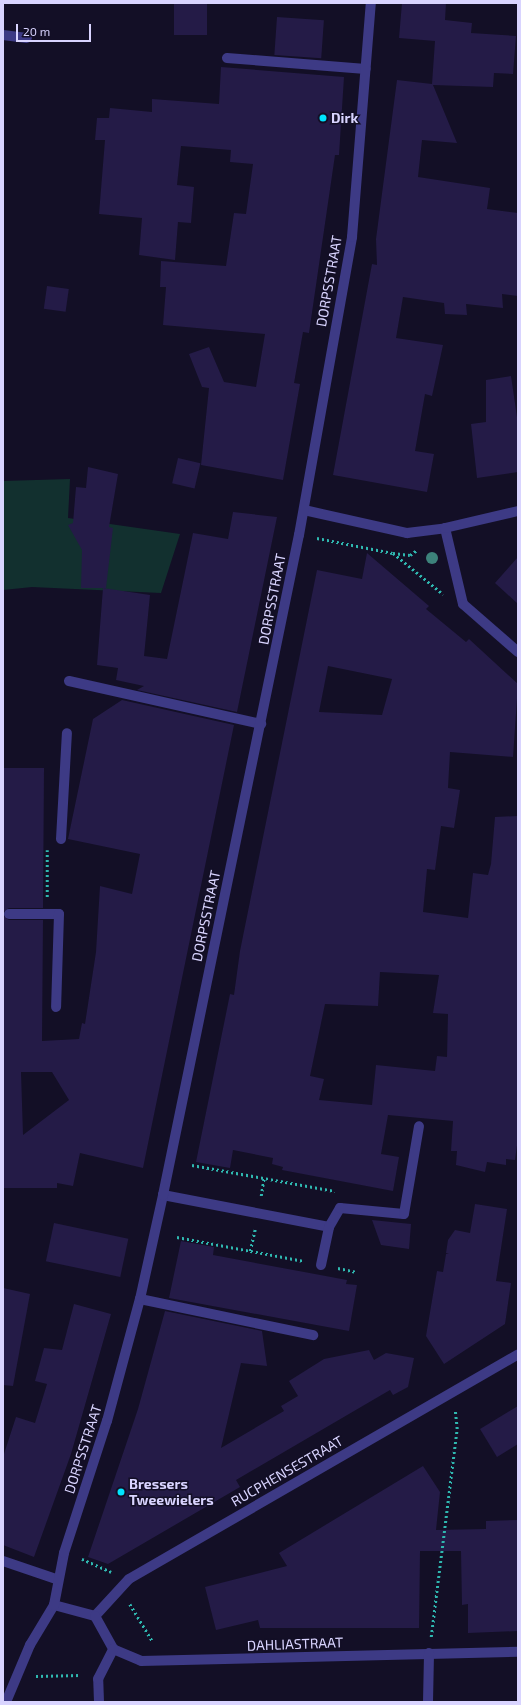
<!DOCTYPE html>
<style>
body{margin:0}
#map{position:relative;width:521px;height:1705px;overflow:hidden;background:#130f26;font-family:"Exo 2",sans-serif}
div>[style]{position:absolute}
.green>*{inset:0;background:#12302f}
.building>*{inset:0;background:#241b47;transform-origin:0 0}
.path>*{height:2.5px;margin-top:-1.25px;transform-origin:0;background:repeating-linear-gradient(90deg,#2fb8b0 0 2px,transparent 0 5px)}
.minor>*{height:10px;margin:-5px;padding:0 5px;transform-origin:5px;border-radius:5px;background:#3d3a85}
.trees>*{width:12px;height:12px;margin:-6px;border-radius:50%;background:#3d827b}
.dots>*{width:11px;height:11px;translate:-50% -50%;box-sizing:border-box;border:2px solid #130f26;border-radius:50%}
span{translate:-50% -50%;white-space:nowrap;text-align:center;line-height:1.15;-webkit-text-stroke:3px #130f26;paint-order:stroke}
.poi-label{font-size:14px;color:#d9d4ff;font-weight:700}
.left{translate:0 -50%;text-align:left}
.street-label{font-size:14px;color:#d9d4ff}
.frame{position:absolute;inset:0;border:4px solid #d9d4ff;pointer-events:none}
.scale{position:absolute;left:16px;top:24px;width:75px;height:18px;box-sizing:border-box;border:2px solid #d9d4ff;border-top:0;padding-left:5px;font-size:12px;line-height:14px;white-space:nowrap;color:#d9d4ff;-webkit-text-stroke:3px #130f26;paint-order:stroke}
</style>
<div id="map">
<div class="green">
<div style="clip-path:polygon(70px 479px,68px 518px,180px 534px,161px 593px,32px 587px,3px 590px,3px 481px)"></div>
</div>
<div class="building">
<div style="left:174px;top:3px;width:33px;height:32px"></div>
<div style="clip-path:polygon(402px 3px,446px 3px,445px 20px,472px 23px,471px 33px,516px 36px,513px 74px,494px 73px,493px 87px,433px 85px,457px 143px,422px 140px,418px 177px,490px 188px,487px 209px,518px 213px,518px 296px,502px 294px,503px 308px,466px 304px,467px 315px,445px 314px,444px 303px,403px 297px,396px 338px,443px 345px,432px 396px,425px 394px,415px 451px,434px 454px,427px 492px,333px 475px,372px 264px,377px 265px,376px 239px,397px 80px,432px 84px,435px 41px,399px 38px)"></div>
<div style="left:277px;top:17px;width:47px;height:38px;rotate:4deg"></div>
<div style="clip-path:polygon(221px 67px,344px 77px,339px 155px,335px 155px,309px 333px,303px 332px,294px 383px,300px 384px,283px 480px,201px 465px,209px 388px,202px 387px,189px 354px,209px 347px,224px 382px,256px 387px,265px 334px,163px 325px,166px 287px,160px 287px,161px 261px,226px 266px,234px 213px,246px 214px,253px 164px,230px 162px,231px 150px,181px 146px,177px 185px,194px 187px,191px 223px,178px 222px,175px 260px,139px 255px,142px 218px,99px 214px,105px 140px,95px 140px,97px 118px,109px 118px,110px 108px,152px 112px,152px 99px,219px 104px)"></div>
<div style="left:47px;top:286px;width:22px;height:23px;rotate:8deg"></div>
<div style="clip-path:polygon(511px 376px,518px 424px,518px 472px,477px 478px,471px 424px,486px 422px,486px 380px)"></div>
<div style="left:178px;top:458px;width:23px;height:26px;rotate:13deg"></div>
<div style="clip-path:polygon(88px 467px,118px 474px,109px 527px,113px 528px,106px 588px,103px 588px,150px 595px,144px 656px,167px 659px,193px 533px,228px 539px,233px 512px,277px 517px,237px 712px,137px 690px,144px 686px,116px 680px,118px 668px,97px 665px,103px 588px,81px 588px,82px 550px,68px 525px,73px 523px,76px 487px,86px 488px)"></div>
<div style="clip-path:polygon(evenodd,367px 553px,429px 606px,426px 609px,466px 642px,469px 639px,518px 684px,513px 757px,450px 752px,448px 788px,460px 790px,454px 828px,441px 826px,435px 870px,427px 869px,423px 912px,468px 918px,473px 873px,488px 875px,491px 864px,495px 817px,518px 816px,518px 1138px,515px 1160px,506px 1159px,506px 1165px,487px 1162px,485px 1172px,456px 1165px,457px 1151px,451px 1151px,453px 1121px,388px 1115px,381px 1154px,399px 1157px,393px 1191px,282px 1170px,283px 1167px,272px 1164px,273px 1158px,233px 1150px,230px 1168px,196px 1162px,230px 994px,234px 995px,240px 951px,317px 570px,362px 579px,367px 553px,328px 666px,392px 679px,382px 715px,319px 712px,328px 666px,367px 553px,380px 972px,439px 975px,433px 1013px,448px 1014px,447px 1057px,437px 1056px,435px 1071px,376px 1065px,372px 1105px,319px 1100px,324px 1079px,310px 1076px,325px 1004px,378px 1006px,380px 972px)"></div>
<div style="clip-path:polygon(518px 557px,518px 604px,495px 583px)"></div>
<div style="clip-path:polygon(evenodd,122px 700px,234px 725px,143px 1168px,80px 1153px,73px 1186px,57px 1183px,57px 1188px,3px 1188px,3px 916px,9px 920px,43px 920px,42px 1041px,79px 1039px,82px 1023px,85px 1024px,96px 952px,100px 886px,132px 894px,140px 854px,68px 839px,93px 719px,122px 700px,21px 1072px,52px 1072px,69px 1100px,23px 1135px,21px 1072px)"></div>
<div style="clip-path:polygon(3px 768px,44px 768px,43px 908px,9px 908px,3px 912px)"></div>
<div style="clip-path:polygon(475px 1204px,507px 1209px,496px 1281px,511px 1283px,505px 1324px,444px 1364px,426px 1336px,437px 1271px,443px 1272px,446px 1254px,449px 1253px,446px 1253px,448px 1240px,455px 1230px,470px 1233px)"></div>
<div style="clip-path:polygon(372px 1220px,411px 1224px,409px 1249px,381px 1245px)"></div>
<div style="left:54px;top:1223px;width:76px;height:39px;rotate:12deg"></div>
<div style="clip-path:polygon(181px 1241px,214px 1247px,213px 1255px,347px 1280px,346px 1284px,357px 1285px,349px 1331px,169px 1298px)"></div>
<div style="clip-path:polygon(3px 1288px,30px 1294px,13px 1386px,3px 1385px)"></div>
<div style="clip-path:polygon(74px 1304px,111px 1314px,71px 1454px,34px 1557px,3px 1545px,3px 1457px,16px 1417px,35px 1423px,47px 1384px,35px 1381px,44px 1348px,62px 1350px)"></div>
<div style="clip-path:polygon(165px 1311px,262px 1331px,267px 1366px,241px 1363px,221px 1448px,284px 1411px,281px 1406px,298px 1396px,289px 1381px,324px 1359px,369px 1350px,374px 1360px,386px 1353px,414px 1358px,408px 1387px,393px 1395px,390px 1390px,236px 1480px,240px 1487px,108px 1564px,88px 1557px,138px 1409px)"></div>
<div style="clip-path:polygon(518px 1406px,518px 1444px,497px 1457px,480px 1429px)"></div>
<div style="clip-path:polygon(423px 1466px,440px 1492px,436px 1530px,486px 1529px,486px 1521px,518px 1520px,518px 1631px,468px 1633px,468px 1604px,462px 1605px,461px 1551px,420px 1551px,419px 1628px,260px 1628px,258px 1620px,216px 1630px,205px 1587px,287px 1566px,279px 1553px)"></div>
</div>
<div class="path">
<div style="left:317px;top:538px;width:77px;rotate:11.2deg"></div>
<div style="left:393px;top:553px;width:17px;rotate:7deg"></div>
<div style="left:410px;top:555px;width:9px;rotate:-36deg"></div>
<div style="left:393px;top:553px;width:65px;rotate:39.4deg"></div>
<div style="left:47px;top:897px;width:47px;rotate:-90deg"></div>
<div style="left:192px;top:1165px;width:145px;rotate:10.3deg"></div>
<div style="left:261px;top:1196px;width:18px;rotate:-81deg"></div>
<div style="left:177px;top:1237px;width:129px;rotate:10.7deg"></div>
<div style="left:250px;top:1251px;width:22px;rotate:-77deg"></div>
<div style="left:338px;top:1268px;width:19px;rotate:12deg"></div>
<div style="left:82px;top:1559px;width:32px;rotate:24deg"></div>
<div style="left:130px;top:1604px;width:44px;rotate:58.8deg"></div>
<div style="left:431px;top:1637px;width:210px;rotate:-82.9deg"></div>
<div style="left:457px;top:1429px;width:18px;rotate:-96deg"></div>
<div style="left:36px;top:1676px;width:45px;rotate:-1.3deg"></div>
</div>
<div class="minor">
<div style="left:3px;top:35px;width:24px;rotate:7deg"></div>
<div style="left:227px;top:58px;width:139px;rotate:4.5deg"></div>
<div style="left:304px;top:510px;width:106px;rotate:12.6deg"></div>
<div style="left:407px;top:533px;width:38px;rotate:-7deg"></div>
<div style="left:445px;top:528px;width:78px;rotate:76.7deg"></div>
<div style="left:463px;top:604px;width:73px;rotate:41.1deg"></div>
<div style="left:445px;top:528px;width:75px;rotate:-13.1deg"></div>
<div style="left:69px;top:681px;width:197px;rotate:12.6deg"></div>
<div style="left:61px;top:839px;width:106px;rotate:-86.8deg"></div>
<div style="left:9px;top:914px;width:50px"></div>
<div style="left:59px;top:914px;width:93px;rotate:91.8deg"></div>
<div style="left:163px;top:1195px;width:169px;rotate:10.9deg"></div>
<div style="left:329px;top:1227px;width:22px;rotate:-60deg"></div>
<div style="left:340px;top:1208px;width:64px;rotate:5.4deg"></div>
<div style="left:404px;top:1214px;width:89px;rotate:-80.3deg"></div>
<div style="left:321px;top:1265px;width:39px;rotate:-78deg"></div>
<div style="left:140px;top:1299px;width:177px;rotate:11.8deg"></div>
<div style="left:3px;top:1561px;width:56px;rotate:18.8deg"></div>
<div style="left:54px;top:1605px;width:42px;rotate:15deg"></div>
<div style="left:95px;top:1616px;width:50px;rotate:-47.4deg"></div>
<div style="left:129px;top:1579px;width:449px;rotate:-30deg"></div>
<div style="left:95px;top:1616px;width:38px;rotate:61deg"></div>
<div style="left:113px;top:1649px;width:30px;rotate:23deg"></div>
<div style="left:141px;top:1661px;width:377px;rotate:-1.4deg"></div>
<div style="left:6px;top:1702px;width:62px;rotate:-67.2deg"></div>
<div style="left:30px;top:1645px;width:47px;rotate:-59deg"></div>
<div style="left:54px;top:1605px;width:53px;rotate:-79.1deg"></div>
<div style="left:64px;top:1553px;width:139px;rotate:-72deg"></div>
<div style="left:107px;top:1421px;width:126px;rotate:-74.9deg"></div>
<div style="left:140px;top:1299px;width:107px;rotate:-77.5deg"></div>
<div style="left:163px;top:1195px;width:674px;rotate:-78.36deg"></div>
<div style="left:299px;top:535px;width:303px;rotate:-79.9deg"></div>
<div style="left:352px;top:237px;width:235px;rotate:-85.4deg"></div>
<div style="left:99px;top:1702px;width:23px;rotate:-92deg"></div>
<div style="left:98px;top:1679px;width:34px;rotate:-63deg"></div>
<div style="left:428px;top:1702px;width:49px;rotate:-88.8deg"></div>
</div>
<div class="trees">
<div style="left:432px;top:558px"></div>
</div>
<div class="dots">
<div style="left:323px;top:118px;background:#00e5ff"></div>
<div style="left:121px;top:1492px;background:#00e5ff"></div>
</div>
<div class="poi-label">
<span class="left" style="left:331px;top:118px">Dirk</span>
<span class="left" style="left:129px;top:1492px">Bressers<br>Tweewielers</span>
</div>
<div class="street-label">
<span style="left:329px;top:281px;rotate:-80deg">DORPSSTRAAT</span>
<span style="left:272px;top:599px;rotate:-79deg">DORPSSTRAAT</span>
<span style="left:206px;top:916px;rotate:-78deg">DORPSSTRAAT</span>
<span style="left:83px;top:1449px;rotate:-72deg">DORPSSTRAAT</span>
<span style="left:287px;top:1471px;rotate:-30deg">RUCPHENSESTRAAT</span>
<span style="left:295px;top:1644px;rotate:-2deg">DAHLIASTRAAT</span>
</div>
<div class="frame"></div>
<div class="scale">20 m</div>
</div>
